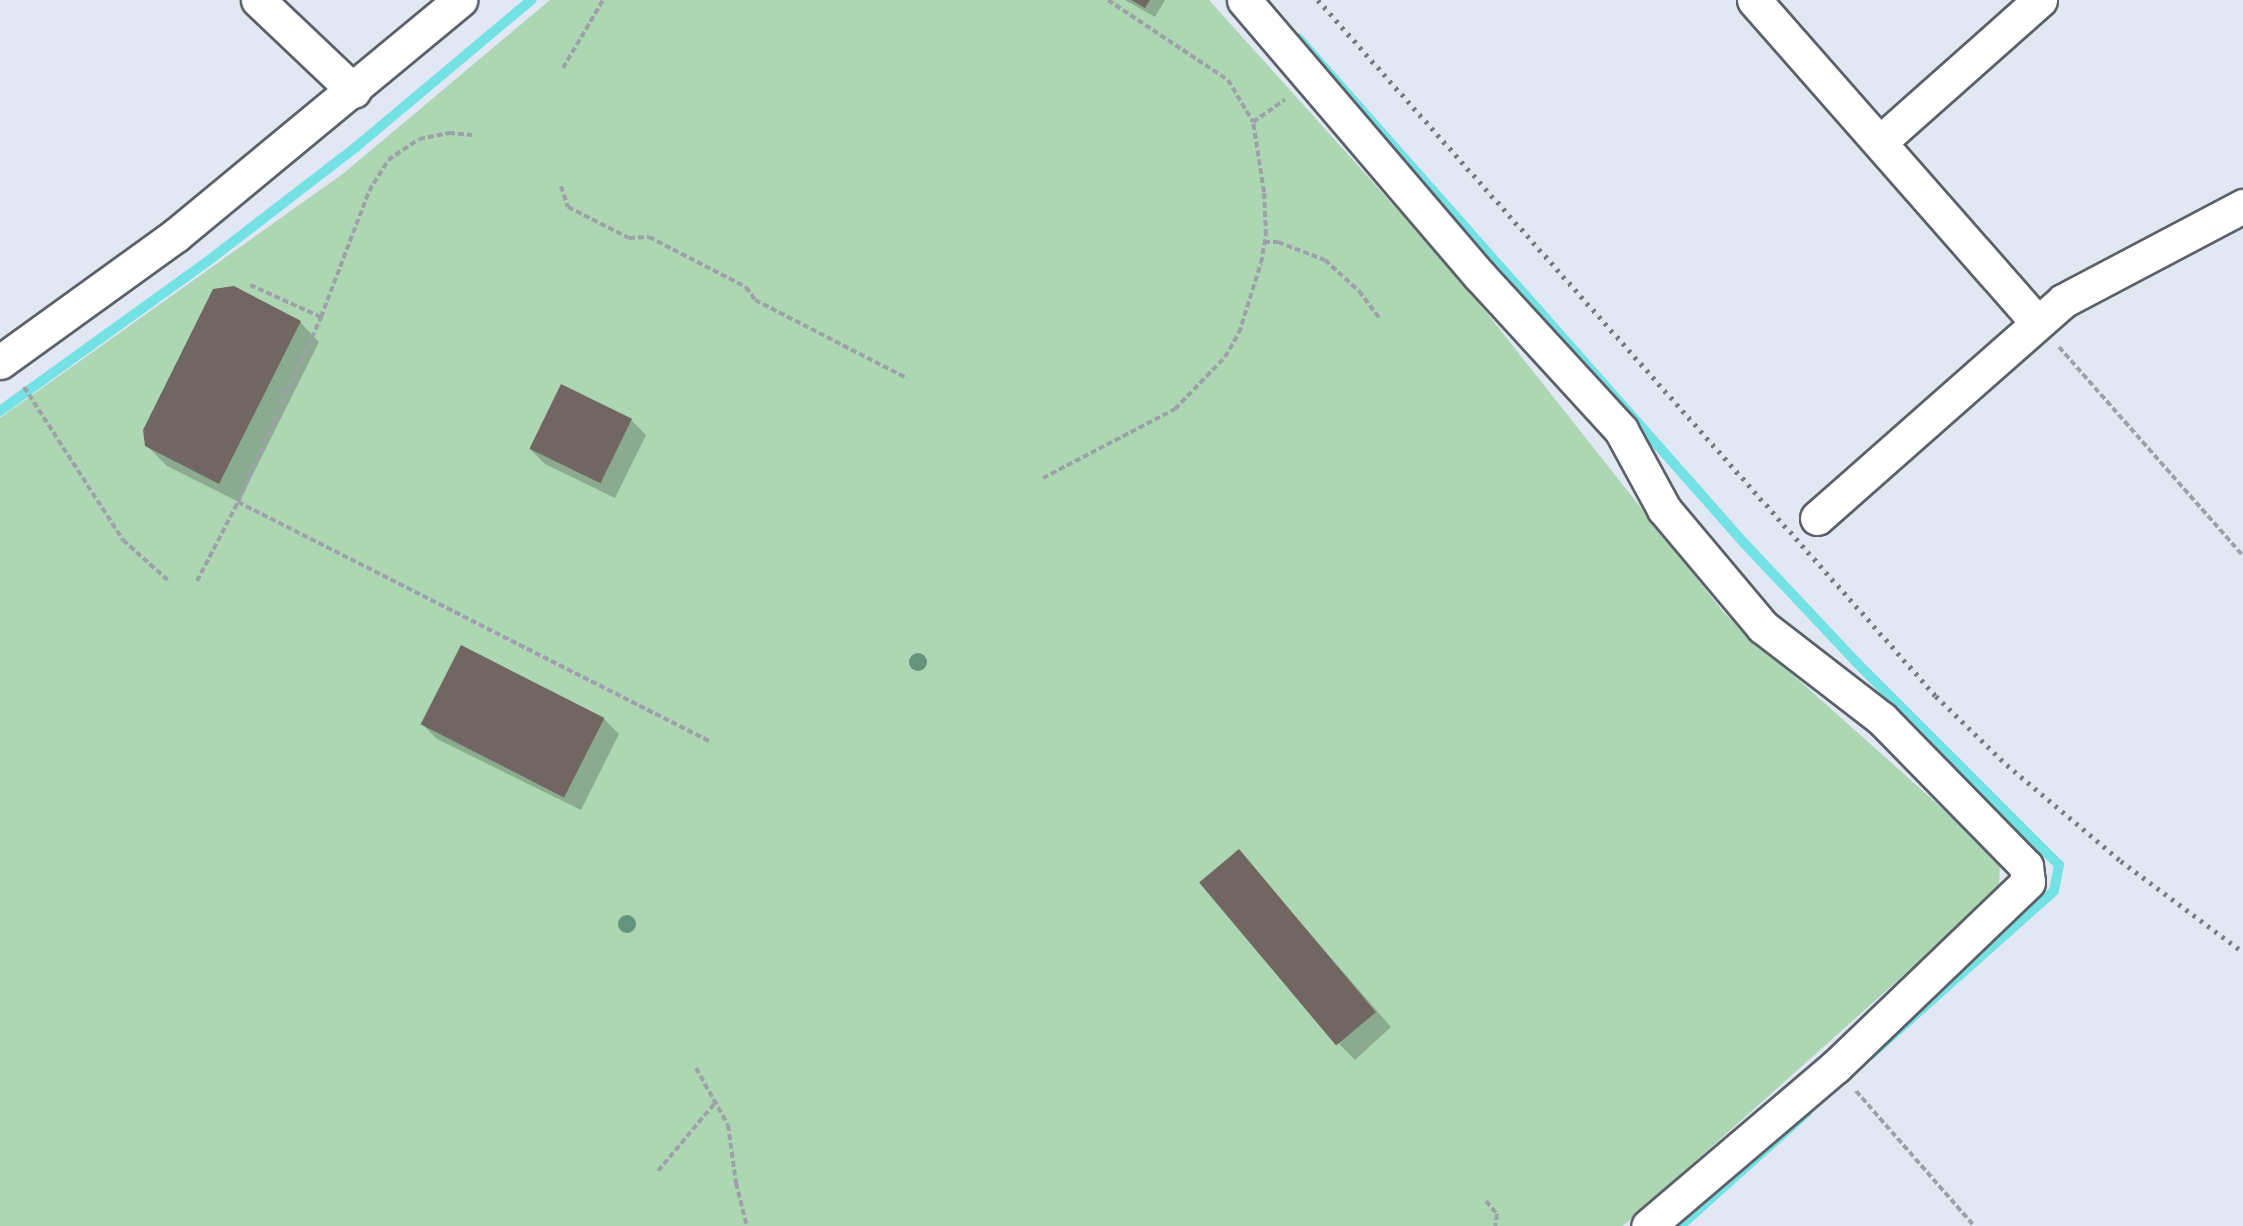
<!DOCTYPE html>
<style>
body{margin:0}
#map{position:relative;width:2243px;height:1226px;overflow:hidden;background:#e1e8f3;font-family:Poppins,sans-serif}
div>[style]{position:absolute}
.green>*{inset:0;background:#add6b3}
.shadow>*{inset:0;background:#0003}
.stream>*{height:10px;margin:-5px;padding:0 5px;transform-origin:5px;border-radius:5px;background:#74e2e5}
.building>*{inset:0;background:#716661;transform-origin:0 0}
.path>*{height:4px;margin-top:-2px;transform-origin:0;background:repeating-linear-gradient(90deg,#9ca1aa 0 6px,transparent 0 9px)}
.roads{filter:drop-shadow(2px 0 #5b6069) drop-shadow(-2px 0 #5b6069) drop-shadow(0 2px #5b6069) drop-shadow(0 -2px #5b6069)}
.minor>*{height:33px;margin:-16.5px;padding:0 16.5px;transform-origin:16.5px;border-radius:16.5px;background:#fff}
.tertiary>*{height:33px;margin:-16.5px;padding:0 16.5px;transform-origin:16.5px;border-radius:16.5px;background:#fff}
.rail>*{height:4.5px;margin-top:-2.25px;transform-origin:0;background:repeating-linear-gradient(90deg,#757a81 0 3px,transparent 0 9px)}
.trees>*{width:18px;height:18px;margin:-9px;border-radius:50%;background:#66937e}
span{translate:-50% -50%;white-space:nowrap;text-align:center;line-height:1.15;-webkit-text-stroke:4.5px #fff;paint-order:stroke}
</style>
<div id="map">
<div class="green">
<div style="clip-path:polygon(550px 0,1209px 0,1460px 279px,1725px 614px,2000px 860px,1999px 890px,1623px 1226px,0 1226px,0 418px,344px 173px)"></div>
</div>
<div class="shadow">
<div style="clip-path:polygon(1125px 0,1165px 0,1155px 17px)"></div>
<div style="clip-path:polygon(300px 322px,319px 342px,239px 502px,167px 466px,147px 446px)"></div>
<div style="clip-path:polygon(631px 420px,646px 435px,615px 498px,545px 464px,530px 449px)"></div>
<div style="clip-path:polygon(604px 719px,619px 734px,581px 810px,437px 739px,422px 724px)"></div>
<div style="clip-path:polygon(1239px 852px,1391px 1027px,1355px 1060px,1340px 1045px)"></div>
</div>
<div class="stream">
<div style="left:1298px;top:38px;width:674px;rotate:48.55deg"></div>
<div style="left:1744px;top:543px;width:163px;rotate:46.7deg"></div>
<div style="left:1856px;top:662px;width:287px;rotate:45deg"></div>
<div style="left:2059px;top:865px;width:26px;rotate:101deg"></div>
<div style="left:2054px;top:891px;width:246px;rotate:138.3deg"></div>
<div style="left:0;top:411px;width:256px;rotate:-35.8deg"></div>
<div style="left:208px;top:261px;width:187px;rotate:-37.6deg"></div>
<div style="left:356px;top:147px;width:229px;rotate:-40deg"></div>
<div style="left:1680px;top:1226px;width:171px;rotate:-41.9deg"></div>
</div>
<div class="building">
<div style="clip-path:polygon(1131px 0,1150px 0,1145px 8px)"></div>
<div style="clip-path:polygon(234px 286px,301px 321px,219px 484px,145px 446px,143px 430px,213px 289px)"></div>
<div style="left:561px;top:384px;width:79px;height:72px;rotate:26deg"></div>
<div style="left:461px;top:645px;width:161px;height:89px;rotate:27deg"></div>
<div style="left:1239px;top:849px;width:213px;height:52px;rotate:50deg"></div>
</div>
<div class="path">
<div style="left:1108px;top:0;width:144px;rotate:33.7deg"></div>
<div style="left:1228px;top:80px;width:49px;rotate:59.2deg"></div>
<div style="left:1253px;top:122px;width:39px;rotate:-35deg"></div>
<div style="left:563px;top:68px;width:79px;rotate:-59.5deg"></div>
<div style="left:561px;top:186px;width:22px;rotate:72deg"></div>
<div style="left:568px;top:207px;width:68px;rotate:26.9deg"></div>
<div style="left:629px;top:238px;width:20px;rotate:-3deg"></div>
<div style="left:649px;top:237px;width:109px;rotate:27.3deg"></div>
<div style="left:746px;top:287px;width:16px;rotate:55deg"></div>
<div style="left:755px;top:300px;width:171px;rotate:27.2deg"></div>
<div style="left:1264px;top:242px;width:14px"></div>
<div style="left:1278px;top:242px;width:50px;rotate:21deg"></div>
<div style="left:1325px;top:260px;width:46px;rotate:42.4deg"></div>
<div style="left:1359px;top:291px;width:35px;rotate:53deg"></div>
<div style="left:321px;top:317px;width:135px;rotate:-69.1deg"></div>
<div style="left:369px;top:191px;width:36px;rotate:-58deg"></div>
<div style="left:388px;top:160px;width:37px;rotate:-34deg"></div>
<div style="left:419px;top:139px;width:31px;rotate:-11deg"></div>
<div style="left:449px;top:133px;width:23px;rotate:5deg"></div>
<div style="left:2059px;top:347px;width:278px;rotate:48.6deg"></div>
<div style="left:24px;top:387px;width:182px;rotate:57.1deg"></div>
<div style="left:123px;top:540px;width:63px;rotate:41.8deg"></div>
<div style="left:1043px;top:478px;width:149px;rotate:-27.6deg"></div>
<div style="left:1175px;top:409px;width:72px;rotate:-46.1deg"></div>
<div style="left:1225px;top:357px;width:28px;rotate:-60deg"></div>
<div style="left:1239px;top:333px;width:73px;rotate:-72.6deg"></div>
<div style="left:1261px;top:263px;width:28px;rotate:-80deg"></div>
<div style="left:1266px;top:235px;width:43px;rotate:-92.7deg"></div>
<div style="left:1264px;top:192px;width:71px;rotate:-98.9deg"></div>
<div style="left:238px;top:502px;width:203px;rotate:-65.8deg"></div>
<div style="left:321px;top:317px;width:78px;rotate:-155.7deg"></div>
<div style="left:197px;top:581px;width:89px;rotate:-62.6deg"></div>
<div style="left:238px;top:502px;width:528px;rotate:26.9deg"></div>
<div style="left:696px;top:1068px;width:65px;rotate:60.7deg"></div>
<div style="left:728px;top:1125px;width:59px;rotate:82.1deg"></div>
<div style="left:736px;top:1183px;width:44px;rotate:75.7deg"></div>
<div style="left:1856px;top:1091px;width:179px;rotate:48.8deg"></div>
<div style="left:658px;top:1171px;width:90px;rotate:-50deg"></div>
<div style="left:1486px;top:1201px;width:17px;rotate:50deg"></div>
<div style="left:1497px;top:1214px;width:12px;rotate:99deg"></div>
</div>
<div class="roads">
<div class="minor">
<div style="left:1244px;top:0;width:363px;rotate:49.5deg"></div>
<div style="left:1480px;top:276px;width:209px;rotate:47.5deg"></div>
<div style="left:1621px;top:430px;width:90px;rotate:61.4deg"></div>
<div style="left:1664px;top:509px;width:154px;rotate:50deg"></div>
<div style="left:1763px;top:627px;width:150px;rotate:37.7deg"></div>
<div style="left:1882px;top:719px;width:206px;rotate:45.6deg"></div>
<div style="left:2026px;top:866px;width:16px;rotate:83deg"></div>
<div style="left:2028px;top:882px;width:267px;rotate:136.2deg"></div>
<div style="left:1835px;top:1067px;width:245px;rotate:139.6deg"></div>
<div style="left:1754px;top:0;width:429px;rotate:48.7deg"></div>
<div style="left:1880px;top:142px;width:214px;rotate:-41.6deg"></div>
<div style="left:1817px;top:518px;width:328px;rotate:-41.4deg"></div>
<div style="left:2063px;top:301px;width:204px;rotate:-27.8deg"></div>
</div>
<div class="tertiary">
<div style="left:258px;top:0;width:132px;rotate:43.5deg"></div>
<div style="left:0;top:362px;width:217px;rotate:-35.8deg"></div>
<div style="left:176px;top:235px;width:369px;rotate:-39.6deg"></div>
</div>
</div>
<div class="rail">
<div style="left:1318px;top:0;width:931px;rotate:48.4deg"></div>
<div style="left:1936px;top:696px;width:99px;rotate:44.2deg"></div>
<div style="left:2007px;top:765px;width:149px;rotate:40.1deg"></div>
<div style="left:2121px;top:861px;width:152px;rotate:36.7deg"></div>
</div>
<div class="trees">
<div style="left:918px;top:662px"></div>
<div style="left:627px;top:924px"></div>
</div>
</div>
